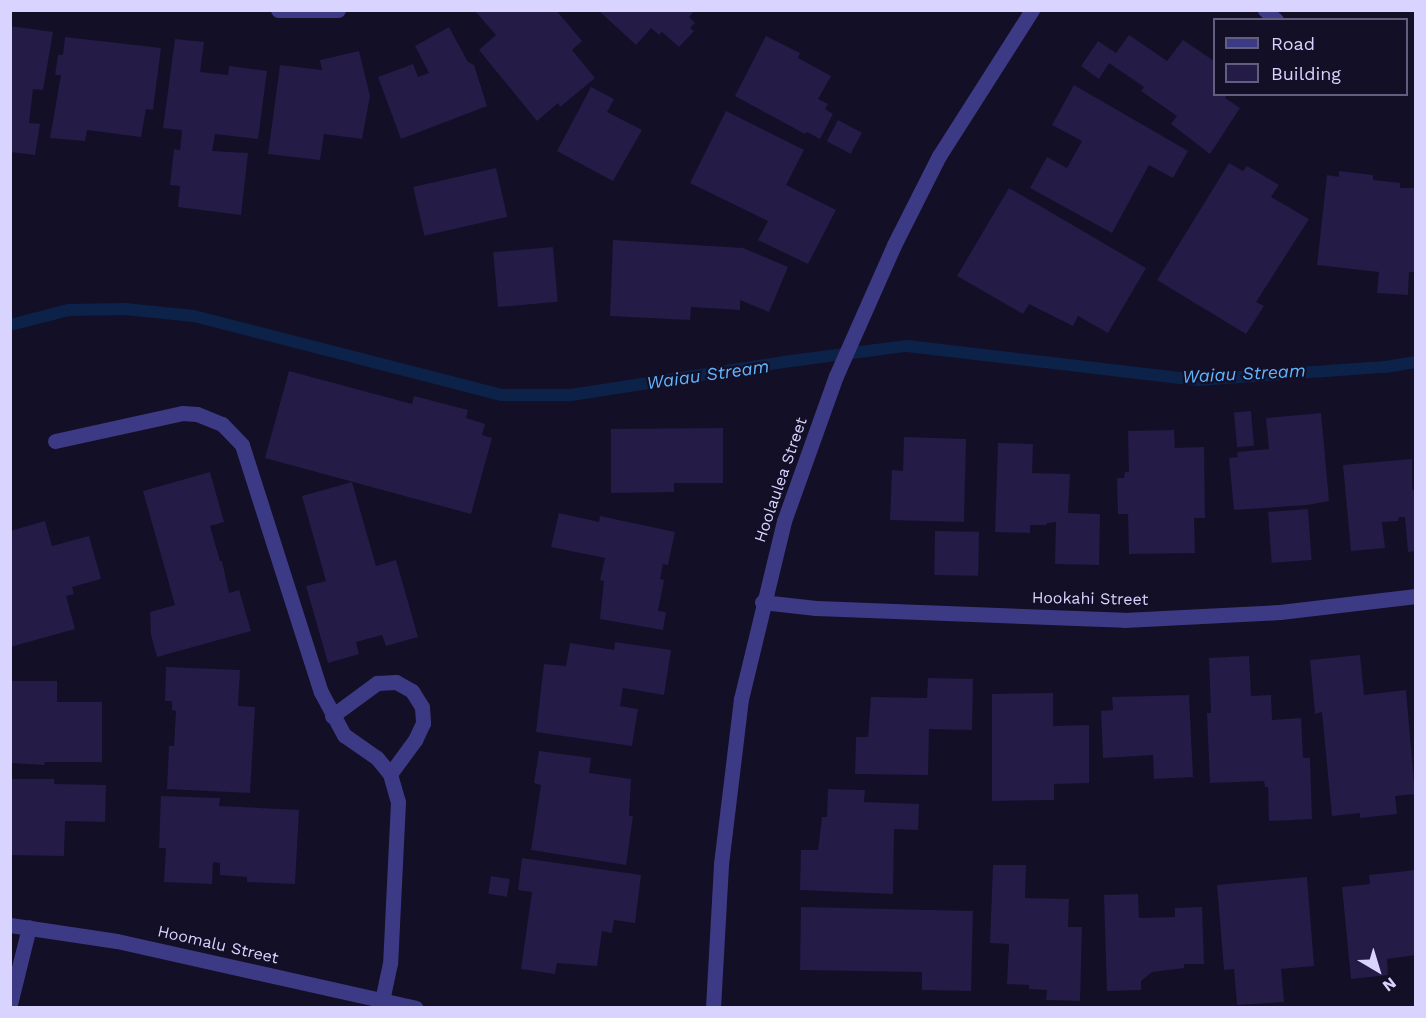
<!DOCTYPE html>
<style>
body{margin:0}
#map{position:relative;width:1426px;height:1018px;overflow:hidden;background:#130f26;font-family:"Work Sans",sans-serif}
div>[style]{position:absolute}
.stream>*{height:12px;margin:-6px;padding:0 6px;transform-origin:6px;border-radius:6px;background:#0c2248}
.building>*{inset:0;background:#241b47;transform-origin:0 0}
.service>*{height:15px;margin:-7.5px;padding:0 7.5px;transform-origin:7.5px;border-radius:7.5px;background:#3d3a85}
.minor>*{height:15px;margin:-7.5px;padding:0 7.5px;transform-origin:7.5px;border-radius:7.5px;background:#3d3a85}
.tertiary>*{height:15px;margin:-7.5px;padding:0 7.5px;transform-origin:7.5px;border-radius:7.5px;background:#3d3a85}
span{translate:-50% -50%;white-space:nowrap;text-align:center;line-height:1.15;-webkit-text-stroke:4.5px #130f26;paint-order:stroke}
.street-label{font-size:16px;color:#d9d4ff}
.water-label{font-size:18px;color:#62b6ff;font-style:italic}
.frame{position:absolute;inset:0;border:12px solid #d9d4ff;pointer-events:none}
.legend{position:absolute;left:1213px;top:18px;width:195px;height:78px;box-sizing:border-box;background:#130f26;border:2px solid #625e7d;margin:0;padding:8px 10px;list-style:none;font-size:18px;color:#d9d4ff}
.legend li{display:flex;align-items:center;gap:12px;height:30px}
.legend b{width:30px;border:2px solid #625e7d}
.north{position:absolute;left:1348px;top:940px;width:60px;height:60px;-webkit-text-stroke:4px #130f26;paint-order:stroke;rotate:142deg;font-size:16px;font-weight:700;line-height:24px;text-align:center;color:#d9d4ff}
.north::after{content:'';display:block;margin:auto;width:21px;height:27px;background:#d9d4ff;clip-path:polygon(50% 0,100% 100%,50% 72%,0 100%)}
</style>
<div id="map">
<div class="stream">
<div style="left:10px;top:325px;width:61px;rotate:-14.3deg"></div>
<div style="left:69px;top:310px;width:56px;rotate:-1deg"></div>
<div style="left:125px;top:309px;width:69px;rotate:5.8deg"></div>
<div style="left:194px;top:316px;width:317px;rotate:14.4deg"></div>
<div style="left:501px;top:395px;width:70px"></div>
<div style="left:571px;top:395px;width:215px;rotate:-8.8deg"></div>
<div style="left:783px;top:362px;width:125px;rotate:-7.4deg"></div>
<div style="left:907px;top:346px;width:292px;rotate:6.7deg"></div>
<div style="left:1197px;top:380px;width:188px;rotate:-4deg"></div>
<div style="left:1385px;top:367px;width:31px;rotate:-9deg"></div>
</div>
<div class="building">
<div style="clip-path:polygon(479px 10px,556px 10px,582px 41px,572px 50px,595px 78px,560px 107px,558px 103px,537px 121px,479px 50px,496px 35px,476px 12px)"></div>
<div style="clip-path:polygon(598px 10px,695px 10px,689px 17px,695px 23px,690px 28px,694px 31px,679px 47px,662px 32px,659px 35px,651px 28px,636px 45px)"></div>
<div style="clip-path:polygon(10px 26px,53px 32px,43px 90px,33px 89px,29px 123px,40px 124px,35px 155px,10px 152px)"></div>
<div style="clip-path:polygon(449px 27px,468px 62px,474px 65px,487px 106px,401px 139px,378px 77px,413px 64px,418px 77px,429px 73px,415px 46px)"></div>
<div style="clip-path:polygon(1129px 35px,1167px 61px,1183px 40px,1214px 61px,1214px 94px,1228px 94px,1225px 98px,1240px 108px,1210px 154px,1171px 124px,1177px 116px,1141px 91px,1144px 87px,1109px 63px,1099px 79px,1081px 66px,1098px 41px,1116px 53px)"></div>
<div style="clip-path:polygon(766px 36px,800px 53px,798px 58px,831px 76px,818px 99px,828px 104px,825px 109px,833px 114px,820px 139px,807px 132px,805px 134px,735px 96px)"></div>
<div style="clip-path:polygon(65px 37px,161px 48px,153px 110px,146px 109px,141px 137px,87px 130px,85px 141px,50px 138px,61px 75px,55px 75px,58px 55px,63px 55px)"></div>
<div style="clip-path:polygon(175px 39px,204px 42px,200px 72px,228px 75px,229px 66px,267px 71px,258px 139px,215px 134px,212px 151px,248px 153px,241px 215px,178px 207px,180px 186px,170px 185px,174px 149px,180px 150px,182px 130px,163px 128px)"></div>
<div style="clip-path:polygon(359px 51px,370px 96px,362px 139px,324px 134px,320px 160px,268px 154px,280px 65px,322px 70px,320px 60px)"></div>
<div style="clip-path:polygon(1074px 85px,1188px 151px,1173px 178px,1149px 165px,1112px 233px,1030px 188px,1047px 157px,1067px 168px,1082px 141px,1052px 125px)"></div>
<div style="clip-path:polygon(591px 87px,614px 99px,607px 112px,642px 130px,613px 181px,557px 151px)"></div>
<div style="clip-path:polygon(726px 111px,804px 150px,786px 185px,836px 210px,808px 264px,758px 240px,768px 221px,690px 183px)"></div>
<div style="left:838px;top:120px;width:27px;height:24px;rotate:28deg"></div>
<div style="clip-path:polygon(1229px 163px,1243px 171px,1247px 166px,1279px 185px,1271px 197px,1309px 219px,1256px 302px,1264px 306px,1246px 334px,1157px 280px)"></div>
<div style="left:496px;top:168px;width:50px;height:85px;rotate:77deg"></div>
<div style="clip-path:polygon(1339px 171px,1373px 175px,1373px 180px,1400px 183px,1400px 188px,1416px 188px,1416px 272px,1409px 272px,1408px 295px,1377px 293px,1379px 272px,1317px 265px,1327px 175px,1339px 177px)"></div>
<div style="clip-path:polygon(1009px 188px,1146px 268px,1108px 333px,1078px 316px,1073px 326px,1029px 304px,1023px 314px,957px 276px)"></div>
<div style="clip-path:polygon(613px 240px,743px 248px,788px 267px,769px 312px,740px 300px,740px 310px,691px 307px,690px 320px,610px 316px)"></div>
<div style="left:553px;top:247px;width:55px;height:60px;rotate:85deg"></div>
<div style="clip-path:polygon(289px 371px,412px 404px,414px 396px,468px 410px,466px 418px,485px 424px,482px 435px,492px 438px,471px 514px,265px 458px)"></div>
<div style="left:1251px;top:411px;width:35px;height:17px;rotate:85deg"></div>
<div style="clip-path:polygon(1321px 413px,1329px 501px,1307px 505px,1234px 510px,1229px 458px,1238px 457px,1237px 452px,1269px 449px,1266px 418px)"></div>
<div style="clip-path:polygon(723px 428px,723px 483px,674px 483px,674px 492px,611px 493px,611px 429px)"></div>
<div style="clip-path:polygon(1174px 430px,1175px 448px,1204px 447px,1205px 518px,1194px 518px,1195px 553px,1129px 554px,1128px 514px,1118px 514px,1117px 478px,1124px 478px,1125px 472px,1129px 472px,1128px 431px)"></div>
<div style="clip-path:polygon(904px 437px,966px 439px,964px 522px,890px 520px,892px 470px,903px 471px)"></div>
<div style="clip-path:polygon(998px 443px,1033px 444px,1032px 473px,1070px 474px,1068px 513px,1100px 514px,1099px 565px,1055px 564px,1056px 522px,1047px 523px,1046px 525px,1030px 525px,1030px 533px,995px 532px)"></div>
<div style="clip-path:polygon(1412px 459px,1412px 490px,1416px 489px,1416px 551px,1408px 552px,1405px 517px,1399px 517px,1398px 521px,1382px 522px,1385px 548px,1351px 551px,1343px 465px)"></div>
<div style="clip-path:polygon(210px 472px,224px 522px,210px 526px,220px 561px,222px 561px,229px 593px,239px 590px,251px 631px,157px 657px,151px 635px,150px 612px,175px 605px,143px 491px)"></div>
<div style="clip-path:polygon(352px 482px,376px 566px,396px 560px,418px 637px,386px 646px,382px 635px,356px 642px,359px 654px,328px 663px,306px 586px,326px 581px,302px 496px)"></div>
<div style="left:1308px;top:509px;width:51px;height:40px;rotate:86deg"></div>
<div style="clip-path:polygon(559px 513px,599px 522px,600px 516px,675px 532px,668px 565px,663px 564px,660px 579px,664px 580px,658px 611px,666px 612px,663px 630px,600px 619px,604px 581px,600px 580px,605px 558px,551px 547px)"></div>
<div style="clip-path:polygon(45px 521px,52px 546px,89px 536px,101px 579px,72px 587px,74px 594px,66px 596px,75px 629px,10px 647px,10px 531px)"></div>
<div style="left:935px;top:531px;width:44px;height:44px;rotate:1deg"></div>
<div style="clip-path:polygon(615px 642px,671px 650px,664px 695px,623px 688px,620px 706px,638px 709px,632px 746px,536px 732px,544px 664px,566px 666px,570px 643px,614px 650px)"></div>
<div style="clip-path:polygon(1360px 655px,1364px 695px,1406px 690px,1415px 794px,1395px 796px,1397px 814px,1360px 818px,1360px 813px,1332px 816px,1322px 712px,1315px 714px,1310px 660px)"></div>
<div style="clip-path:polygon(1249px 656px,1251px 696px,1271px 695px,1272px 720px,1301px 718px,1303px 758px,1310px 758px,1312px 819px,1269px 821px,1268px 787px,1265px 787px,1264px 781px,1210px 783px,1207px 713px,1211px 713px,1209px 658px)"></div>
<div style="clip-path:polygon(166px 667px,240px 670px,238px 706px,255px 707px,250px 793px,167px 789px,169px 746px,174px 746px,176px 711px,172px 710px,172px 701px,165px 701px)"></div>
<div style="clip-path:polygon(928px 678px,973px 679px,972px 730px,929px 729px,928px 775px,855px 774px,856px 737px,868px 737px,871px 697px,927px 698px)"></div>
<div style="clip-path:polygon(10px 681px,57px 681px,57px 702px,102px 702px,102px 762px,44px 762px,45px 765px,10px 763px)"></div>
<div style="clip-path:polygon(1053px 693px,1053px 726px,1089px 725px,1089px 783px,1054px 784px,1054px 800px,992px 801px,992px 694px)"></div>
<div style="clip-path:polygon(1189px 695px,1193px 777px,1154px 779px,1153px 755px,1103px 758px,1101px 711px,1113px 710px,1112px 697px)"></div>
<div style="clip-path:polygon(539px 751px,591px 758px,589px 773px,631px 779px,629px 816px,633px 816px,626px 865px,531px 850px,541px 785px,534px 783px)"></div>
<div style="clip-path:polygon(10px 779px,54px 779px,54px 784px,106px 785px,105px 822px,65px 821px,64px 856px,10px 855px)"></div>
<div style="clip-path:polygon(828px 789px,865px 790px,864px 802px,919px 804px,918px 830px,894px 829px,893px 894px,800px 890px,801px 850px,818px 850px,822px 817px,827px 817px)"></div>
<div style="clip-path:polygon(161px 796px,220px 798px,219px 806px,299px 810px,295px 884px,247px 882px,247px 877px,220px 875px,220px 863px,213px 862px,212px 884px,164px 882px,166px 848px,159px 848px)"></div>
<div style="clip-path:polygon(522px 858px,641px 875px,635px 923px,614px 920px,612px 933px,602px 931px,597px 966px,557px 963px,555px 974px,521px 969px,532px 892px,518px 890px)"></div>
<div style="clip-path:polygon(993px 865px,1026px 865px,1025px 898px,1069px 899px,1068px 927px,1082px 927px,1080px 1001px,1046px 1000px,1047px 990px,1029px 989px,1029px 985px,1007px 984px,1009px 944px,990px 943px)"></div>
<div style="clip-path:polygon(1416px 870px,1416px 955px,1387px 959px,1388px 975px,1351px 979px,1342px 887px,1370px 884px,1369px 875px)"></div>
<div style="left:491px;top:876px;width:19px;height:18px;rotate:9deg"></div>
<div style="clip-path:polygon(1307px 877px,1314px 966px,1281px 969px,1284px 1002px,1237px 1005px,1234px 969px,1224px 970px,1217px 885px)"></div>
<div style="clip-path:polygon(1138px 894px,1139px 918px,1175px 917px,1175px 908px,1202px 907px,1204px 964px,1184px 964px,1184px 968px,1152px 972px,1141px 981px,1141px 990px,1107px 991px,1104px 895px)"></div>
<div style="clip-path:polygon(801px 907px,973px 911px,971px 991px,922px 990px,922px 972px,800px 970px)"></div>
</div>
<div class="service">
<div style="left:55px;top:441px;width:130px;rotate:-12.4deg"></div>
<div style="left:182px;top:413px;width:15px;rotate:4deg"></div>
<div style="left:197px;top:414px;width:27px;rotate:22deg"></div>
<div style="left:222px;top:424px;width:29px;rotate:46deg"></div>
<div style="left:242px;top:445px;width:259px;rotate:72.3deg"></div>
<div style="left:321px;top:692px;width:49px;rotate:61.9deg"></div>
<div style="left:344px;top:735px;width:40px;rotate:34.9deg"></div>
<div style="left:377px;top:758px;width:21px;rotate:51deg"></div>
<div style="left:390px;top:774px;width:29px;rotate:74deg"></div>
<div style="left:398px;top:802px;width:161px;rotate:92.8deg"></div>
<div style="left:390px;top:963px;width:39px;rotate:102deg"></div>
<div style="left:332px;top:716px;width:56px;rotate:-36.3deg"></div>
<div style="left:377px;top:683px;width:19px;rotate:-3deg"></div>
<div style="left:396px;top:682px;width:18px;rotate:29deg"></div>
<div style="left:412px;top:691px;width:19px;rotate:58deg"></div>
<div style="left:422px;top:707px;width:16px;rotate:86deg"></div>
<div style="left:423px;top:723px;width:19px;rotate:115deg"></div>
<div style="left:415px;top:740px;width:42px;rotate:126.3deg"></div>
</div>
<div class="minor">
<div style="left:278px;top:10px;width:60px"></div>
<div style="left:1265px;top:10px;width:15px;rotate:42deg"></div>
<div style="left:762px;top:602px;width:54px;rotate:6.3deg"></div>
<div style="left:816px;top:608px;width:308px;rotate:2.2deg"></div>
<div style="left:1124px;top:620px;width:156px;rotate:-2.9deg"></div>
<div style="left:1280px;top:612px;width:137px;rotate:-6.7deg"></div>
<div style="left:10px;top:1004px;width:79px;rotate:-76.1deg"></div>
</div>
<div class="tertiary">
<div style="left:10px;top:925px;width:108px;rotate:8.5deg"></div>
<div style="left:117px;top:941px;width:306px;rotate:12.6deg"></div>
<div style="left:713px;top:1008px;width:144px;rotate:-86.8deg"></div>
<div style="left:721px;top:864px;width:166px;rotate:-83.1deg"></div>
<div style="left:741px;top:699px;width:183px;rotate:-76.4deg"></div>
<div style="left:784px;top:521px;width:154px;rotate:-70.3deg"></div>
<div style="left:836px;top:376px;width:143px;rotate:-66.1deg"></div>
<div style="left:894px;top:245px;width:100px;rotate:-63.2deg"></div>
<div style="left:939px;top:156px;width:173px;rotate:-57.5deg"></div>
</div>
<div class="street-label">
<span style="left:781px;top:480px;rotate:-71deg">Hoolaulea Street</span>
<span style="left:1090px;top:599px;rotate:1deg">Hookahi Street</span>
<span style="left:218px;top:945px;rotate:13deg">Hoomalu Street</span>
</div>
<div class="water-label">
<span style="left:1244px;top:374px;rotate:-3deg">Waiau Stream</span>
<span style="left:708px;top:375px;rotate:-8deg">Waiau Stream</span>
</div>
<div class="frame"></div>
<ul class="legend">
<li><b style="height:8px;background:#3d3a85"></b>Road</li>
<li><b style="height:16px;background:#241b47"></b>Building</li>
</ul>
<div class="north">N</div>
</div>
